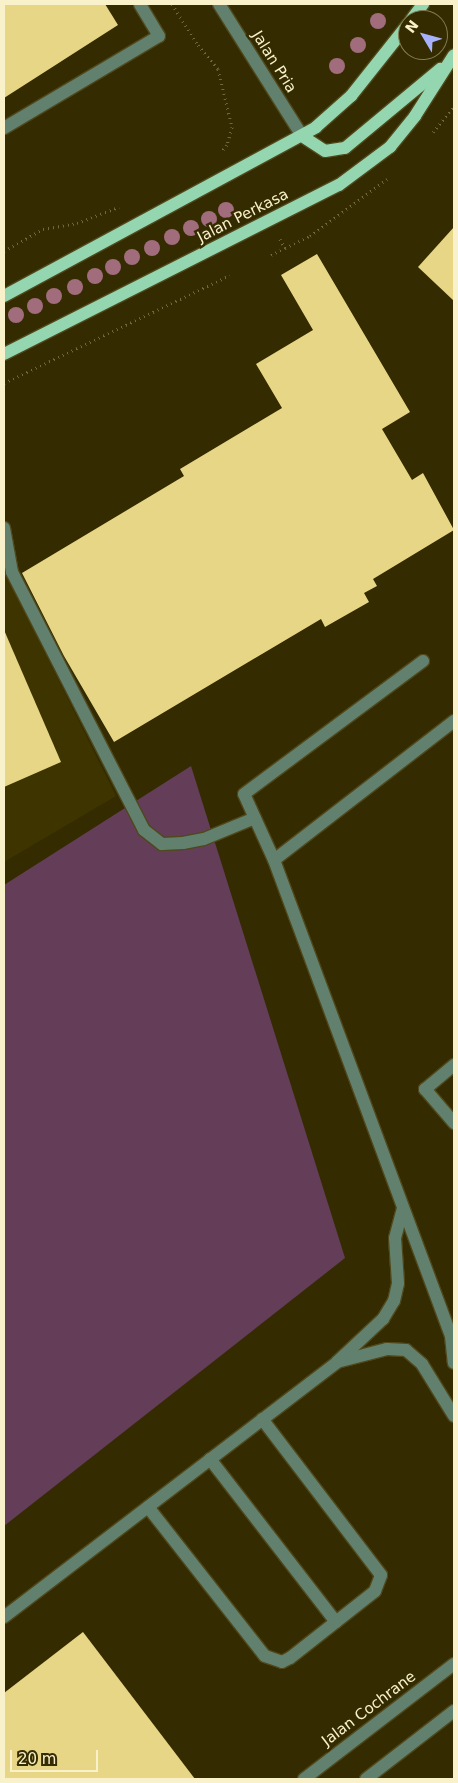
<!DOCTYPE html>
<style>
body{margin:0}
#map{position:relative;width:458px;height:1783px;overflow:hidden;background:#342c00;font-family:"DejaVu Sans",sans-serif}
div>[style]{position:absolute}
.built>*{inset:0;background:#3d3400}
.green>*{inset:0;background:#643d59}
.building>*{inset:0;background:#e7d685}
.path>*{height:3px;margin-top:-1.5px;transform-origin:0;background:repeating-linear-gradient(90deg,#70683e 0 1px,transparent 0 5px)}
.roads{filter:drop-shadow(1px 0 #50481c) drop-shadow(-1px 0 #50481c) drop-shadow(0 1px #50481c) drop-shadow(0 -1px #50481c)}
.minor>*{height:12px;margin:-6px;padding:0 6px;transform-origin:6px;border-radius:6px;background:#61816e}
.major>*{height:12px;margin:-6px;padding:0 6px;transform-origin:6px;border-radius:6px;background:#93d6af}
.trees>*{width:16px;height:16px;margin:-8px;border-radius:50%;background:#a16c7c}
span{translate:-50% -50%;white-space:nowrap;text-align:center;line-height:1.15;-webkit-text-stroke:5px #342c00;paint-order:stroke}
.street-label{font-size:15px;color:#f9f1ca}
.frame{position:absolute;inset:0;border:5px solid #f9f1ca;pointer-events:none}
.north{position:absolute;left:398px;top:10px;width:50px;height:50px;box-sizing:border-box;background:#342c00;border:1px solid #837b51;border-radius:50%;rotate:307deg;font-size:14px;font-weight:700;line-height:20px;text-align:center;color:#f9f1ca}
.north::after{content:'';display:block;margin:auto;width:18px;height:22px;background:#a7b1fc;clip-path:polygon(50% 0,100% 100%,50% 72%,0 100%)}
.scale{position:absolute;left:10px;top:1750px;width:88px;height:22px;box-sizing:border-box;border:2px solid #f9f1ca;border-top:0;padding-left:6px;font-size:15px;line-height:18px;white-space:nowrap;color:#f9f1ca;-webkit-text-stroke:4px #342c00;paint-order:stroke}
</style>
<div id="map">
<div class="built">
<div style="clip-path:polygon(4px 564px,6px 574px,116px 796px,4px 862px)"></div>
</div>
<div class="green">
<div style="clip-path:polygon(191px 766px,345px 1258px,4px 1526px,4px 885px)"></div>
</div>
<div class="building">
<div style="clip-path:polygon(4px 4px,105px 4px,118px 25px,4px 98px)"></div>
<div style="clip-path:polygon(454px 227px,454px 301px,418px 267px)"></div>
<div style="clip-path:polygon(317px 254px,410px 412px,382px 429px,412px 480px,423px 473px,454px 530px,373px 579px,377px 586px,364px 593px,369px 602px,325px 627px,321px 619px,114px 742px,64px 656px,22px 573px,184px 476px,180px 469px,282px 408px,256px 364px,313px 330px,281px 275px)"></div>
<div style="clip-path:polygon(4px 630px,61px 762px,4px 787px)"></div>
<div style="clip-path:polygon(83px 1632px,195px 1779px,4px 1779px,4px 1693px)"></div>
</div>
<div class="path">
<div style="left:172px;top:4px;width:49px;rotate:57.6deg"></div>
<div style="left:198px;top:45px;width:31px;rotate:50deg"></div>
<div style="left:218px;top:69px;width:60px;rotate:76.4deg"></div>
<div style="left:232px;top:127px;width:19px;rotate:106deg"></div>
<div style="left:227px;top:145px;width:9px;rotate:131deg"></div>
<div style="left:433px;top:132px;width:33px;rotate:-51deg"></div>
<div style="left:280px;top:239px;width:10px;rotate:61deg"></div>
<div style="left:285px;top:248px;width:28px;rotate:-26deg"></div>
<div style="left:310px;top:236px;width:96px;rotate:-36.5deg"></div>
<div style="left:4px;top:251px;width:45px;rotate:-29.4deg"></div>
<div style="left:43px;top:229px;width:35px;rotate:-10deg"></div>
<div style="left:77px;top:223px;width:45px;rotate:-20.9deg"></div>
<div style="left:271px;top:255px;width:16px;rotate:-27deg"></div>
<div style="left:4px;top:383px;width:250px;rotate:-25.5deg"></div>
</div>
<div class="roads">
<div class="minor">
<div style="left:219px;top:4px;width:156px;rotate:57.8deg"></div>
<div style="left:4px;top:128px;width:180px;rotate:-30.7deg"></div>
<div style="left:159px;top:36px;width:37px;rotate:-121deg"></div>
<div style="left:4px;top:528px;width:45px;rotate:79.7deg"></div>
<div style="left:12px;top:572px;width:290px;rotate:62.9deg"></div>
<div style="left:144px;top:830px;width:23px;rotate:38deg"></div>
<div style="left:162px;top:844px;width:21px;rotate:-3deg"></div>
<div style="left:183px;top:843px;width:21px;rotate:-11deg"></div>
<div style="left:204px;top:839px;width:55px;rotate:-22.4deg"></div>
<div style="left:454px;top:721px;width:227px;rotate:142.3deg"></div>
<div style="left:274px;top:860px;width:508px;rotate:69.6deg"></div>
<div style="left:451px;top:1336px;width:27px;rotate:84deg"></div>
<div style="left:274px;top:860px;width:72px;rotate:-114.4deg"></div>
<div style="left:244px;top:794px;width:223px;rotate:-36.6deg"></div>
<div style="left:454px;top:1065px;width:38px;rotate:140deg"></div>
<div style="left:425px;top:1089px;width:45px;rotate:49.5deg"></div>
<div style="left:337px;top:1362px;width:52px;rotate:-14.6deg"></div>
<div style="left:387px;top:1349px;width:19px;rotate:3deg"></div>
<div style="left:406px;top:1350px;width:21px;rotate:41deg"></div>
<div style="left:422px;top:1364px;width:61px;rotate:58.4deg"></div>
<div style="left:210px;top:1459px;width:206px;rotate:52.3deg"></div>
<div style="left:148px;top:1507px;width:189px;rotate:51.9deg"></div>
<div style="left:265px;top:1656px;width:18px;rotate:19deg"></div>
<div style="left:282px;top:1662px;width:9px;rotate:-27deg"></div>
<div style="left:290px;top:1658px;width:108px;rotate:-38.2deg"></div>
<div style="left:375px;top:1591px;width:17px;rotate:-69deg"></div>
<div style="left:381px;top:1575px;width:196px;rotate:-127.3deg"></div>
<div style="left:4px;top:1617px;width:419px;rotate:-37.4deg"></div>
<div style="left:337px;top:1362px;width:63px;rotate:-43.1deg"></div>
<div style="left:383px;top:1319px;width:21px;rotate:-59deg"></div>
<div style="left:394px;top:1301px;width:18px;rotate:-77deg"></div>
<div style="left:398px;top:1283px;width:45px;rotate:-93.8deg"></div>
<div style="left:395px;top:1238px;width:30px;rotate:-75deg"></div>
<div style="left:304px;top:1779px;width:189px;rotate:-37.5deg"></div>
<div style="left:366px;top:1779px;width:111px;rotate:-37.7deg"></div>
</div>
<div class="major">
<div style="left:411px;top:20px;width:20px;rotate:-53deg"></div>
<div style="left:302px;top:136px;width:27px;rotate:33deg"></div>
<div style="left:325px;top:151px;width:20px;rotate:-9deg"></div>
<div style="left:345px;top:148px;width:124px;rotate:-39.7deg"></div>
<div style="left:4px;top:296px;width:355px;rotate:-28.4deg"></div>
<div style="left:316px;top:127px;width:47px;rotate:-41.5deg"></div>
<div style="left:351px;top:96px;width:92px;rotate:-51.6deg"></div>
<div style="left:4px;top:354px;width:375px;rotate:-26.8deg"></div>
<div style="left:339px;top:185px;width:64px;rotate:-36.7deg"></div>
<div style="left:390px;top:147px;width:40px;rotate:-51deg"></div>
<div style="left:415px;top:116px;width:72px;rotate:-57.4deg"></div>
</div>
</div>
<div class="trees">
<div style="left:378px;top:21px"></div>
<div style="left:358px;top:45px"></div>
<div style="left:337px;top:66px"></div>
<div style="left:226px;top:210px"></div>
<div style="left:209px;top:219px"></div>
<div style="left:191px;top:228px"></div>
<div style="left:172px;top:237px"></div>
<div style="left:152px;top:248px"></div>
<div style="left:132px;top:257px"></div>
<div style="left:113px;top:267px"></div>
<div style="left:95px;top:276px"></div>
<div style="left:75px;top:287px"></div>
<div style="left:54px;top:296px"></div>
<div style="left:35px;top:306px"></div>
<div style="left:16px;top:315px"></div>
</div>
<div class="street-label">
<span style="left:274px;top:62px;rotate:58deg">Jalan Pria</span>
<span style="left:243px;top:216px;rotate:-27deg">Jalan Perkasa</span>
<span style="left:369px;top:1709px;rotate:-37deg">Jalan Cochrane</span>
</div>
<div class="frame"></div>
<div class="north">N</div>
<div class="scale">20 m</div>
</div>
